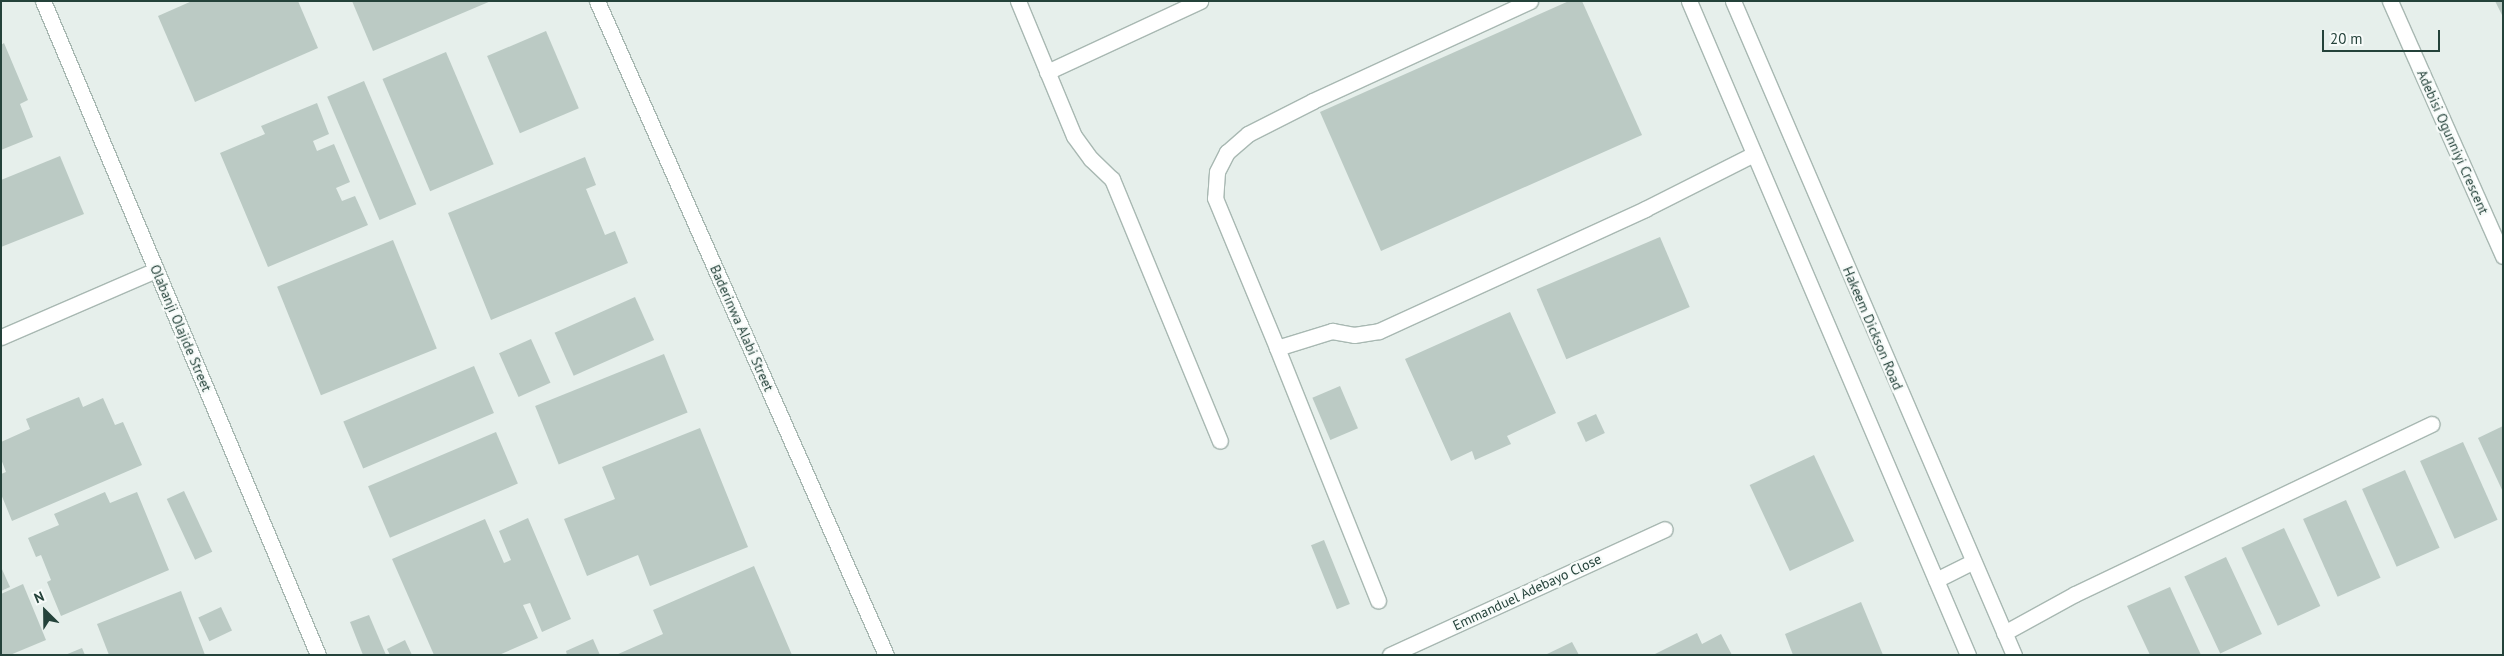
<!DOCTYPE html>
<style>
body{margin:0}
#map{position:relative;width:2504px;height:656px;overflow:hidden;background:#e6efeb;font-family:"PT Sans",sans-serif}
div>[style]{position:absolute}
.building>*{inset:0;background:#bbcac4;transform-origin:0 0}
.roads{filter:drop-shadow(1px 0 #a8b8b2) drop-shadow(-1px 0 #a8b8b2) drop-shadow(0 1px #a8b8b2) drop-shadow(0 -1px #a8b8b2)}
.service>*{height:15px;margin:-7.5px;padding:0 7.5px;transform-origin:7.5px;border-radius:7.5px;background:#fff}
.minor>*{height:15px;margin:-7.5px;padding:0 7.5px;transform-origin:7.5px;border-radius:7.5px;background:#fff}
.tertiary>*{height:15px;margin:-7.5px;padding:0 7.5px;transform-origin:7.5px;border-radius:7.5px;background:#fff}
.secondary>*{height:15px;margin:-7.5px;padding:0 7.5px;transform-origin:7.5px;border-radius:7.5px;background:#fff}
span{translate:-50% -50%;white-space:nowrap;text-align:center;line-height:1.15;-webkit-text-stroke:4.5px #f7fbf9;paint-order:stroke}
.street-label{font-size:14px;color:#24423a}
.frame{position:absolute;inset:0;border:2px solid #24423a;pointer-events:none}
.north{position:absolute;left:20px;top:586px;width:50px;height:50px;-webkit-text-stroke:4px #f7fbf9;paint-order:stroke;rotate:337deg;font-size:14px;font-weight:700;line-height:20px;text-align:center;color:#24423a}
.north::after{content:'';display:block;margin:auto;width:18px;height:22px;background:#24423a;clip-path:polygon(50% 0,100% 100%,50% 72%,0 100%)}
.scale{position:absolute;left:2322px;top:30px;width:118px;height:22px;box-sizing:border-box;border:2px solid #24423a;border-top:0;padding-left:6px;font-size:15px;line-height:18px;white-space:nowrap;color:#24423a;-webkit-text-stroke:4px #f7fbf9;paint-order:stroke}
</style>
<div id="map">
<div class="building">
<div style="clip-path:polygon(192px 1px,298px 1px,318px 48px,195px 102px,158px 16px)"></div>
<div style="clip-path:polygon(352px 1px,491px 1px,373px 51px)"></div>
<div style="clip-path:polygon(1569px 1px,1582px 1px,1642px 135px,1381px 251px,1320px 112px)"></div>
<div style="clip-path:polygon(2495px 1px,2503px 1px,2503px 17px)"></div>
<div style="left:546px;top:31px;width:84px;height:64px;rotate:67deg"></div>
<div style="clip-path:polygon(4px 43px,28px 100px,20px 104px,33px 137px,1px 150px,1px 45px)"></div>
<div style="left:446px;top:52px;width:122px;height:69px;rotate:67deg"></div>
<div style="left:364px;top:81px;width:134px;height:40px;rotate:67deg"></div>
<div style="clip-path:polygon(317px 103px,329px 134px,313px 141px,317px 151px,334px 144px,350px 182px,336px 188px,342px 201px,355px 196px,368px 225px,268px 267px,220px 153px,265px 134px,261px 126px)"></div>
<div style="clip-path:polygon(60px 156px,84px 214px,1px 247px,1px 180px)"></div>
<div style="clip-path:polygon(585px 157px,596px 185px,586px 189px,605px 235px,615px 231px,628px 263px,491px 320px,448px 213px)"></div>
<div style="left:1660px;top:237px;width:76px;height:134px;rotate:67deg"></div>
<div style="left:393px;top:240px;width:117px;height:125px;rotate:68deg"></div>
<div style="left:635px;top:297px;width:47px;height:88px;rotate:66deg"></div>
<div style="clip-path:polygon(1510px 312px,1556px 413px,1507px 436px,1511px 444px,1475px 460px,1472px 451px,1451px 461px,1405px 359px)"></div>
<div style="left:531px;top:339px;width:48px;height:35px;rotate:66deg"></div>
<div style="left:664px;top:354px;width:63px;height:139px;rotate:68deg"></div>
<div style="left:474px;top:366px;width:51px;height:142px;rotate:67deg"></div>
<div style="left:1340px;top:386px;width:46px;height:30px;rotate:67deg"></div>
<div style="clip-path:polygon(79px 397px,83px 407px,103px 398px,115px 425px,123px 422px,142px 465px,12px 521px,1px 494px,1px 474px,6px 472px,1px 459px,1px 442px,30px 429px,26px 419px)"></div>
<div style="left:1596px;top:414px;width:21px;height:21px;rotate:65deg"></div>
<div style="clip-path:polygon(2503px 426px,2503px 492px,2478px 438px)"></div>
<div style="clip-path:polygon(700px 428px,748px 547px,650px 586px,638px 555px,587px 576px,564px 519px,615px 499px,602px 467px)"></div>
<div style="left:496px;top:432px;width:56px;height:139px;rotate:67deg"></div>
<div style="left:2463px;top:442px;width:85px;height:47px;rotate:66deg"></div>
<div style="left:1814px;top:455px;width:95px;height:71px;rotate:65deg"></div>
<div style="left:2405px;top:470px;width:85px;height:47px;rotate:66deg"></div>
<div style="left:184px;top:491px;width:67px;height:19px;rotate:65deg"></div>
<div style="clip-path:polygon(105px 492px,110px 503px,137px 492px,169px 570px,61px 616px,47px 582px,51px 580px,41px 555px,36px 557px,28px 538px,59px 525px,54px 514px)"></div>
<div style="left:2346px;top:500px;width:85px;height:47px;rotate:66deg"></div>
<div style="clip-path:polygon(528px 518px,571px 619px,542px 632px,530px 603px,523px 605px,538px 638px,499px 655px,434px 655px,392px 559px,485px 519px,504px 563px,511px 560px,499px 531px)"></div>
<div style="left:2284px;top:528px;width:86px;height:47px;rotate:65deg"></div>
<div style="left:1324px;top:540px;width:69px;height:14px;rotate:68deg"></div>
<div style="left:2226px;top:557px;width:85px;height:46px;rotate:65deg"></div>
<div style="clip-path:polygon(754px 566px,792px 655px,616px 655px,663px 634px,653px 610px)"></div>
<div style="clip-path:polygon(1px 567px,10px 587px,1px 591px)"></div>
<div style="clip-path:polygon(23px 584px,46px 640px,10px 655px,1px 655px,1px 594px)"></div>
<div style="clip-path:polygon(2170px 587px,2201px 655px,2150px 655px,2127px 606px)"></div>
<div style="clip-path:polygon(181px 591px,205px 655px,109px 655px,97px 624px)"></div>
<div style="clip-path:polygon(1861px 602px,1883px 655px,1793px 655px,1785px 634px)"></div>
<div style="left:221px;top:607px;width:26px;height:25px;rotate:65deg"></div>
<div style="clip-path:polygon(369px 615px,386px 655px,363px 655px,350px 622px)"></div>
<div style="clip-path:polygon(1697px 633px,1702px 644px,1721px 634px,1732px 655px,1653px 655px)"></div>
<div style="clip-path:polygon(593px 639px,600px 655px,567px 655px,566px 651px)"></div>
<div style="clip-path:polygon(405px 640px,412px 655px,390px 655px,387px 649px)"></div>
<div style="clip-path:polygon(1572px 642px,1579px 655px,1545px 655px)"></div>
<div style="clip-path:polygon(82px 648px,85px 655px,65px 655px)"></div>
</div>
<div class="roads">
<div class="service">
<div style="left:1018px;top:1px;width:146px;rotate:67.5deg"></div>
<div style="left:1074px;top:136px;width:29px;rotate:54deg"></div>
<div style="left:1091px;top:159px;width:29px;rotate:44deg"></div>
<div style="left:1112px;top:179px;width:283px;rotate:67.6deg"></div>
<div style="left:1047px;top:72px;width:169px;rotate:-24.9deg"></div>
<div style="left:2004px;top:633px;width:81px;rotate:-28.8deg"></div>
<div style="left:2075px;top:594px;width:395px;rotate:-25.5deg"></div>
</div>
<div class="minor">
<div style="left:43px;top:1px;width:709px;rotate:67.19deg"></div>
<div style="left:597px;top:1px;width:715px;rotate:66.16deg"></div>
<div style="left:1530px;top:1px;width:239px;rotate:155.3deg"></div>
<div style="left:1313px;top:101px;width:73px;rotate:153.1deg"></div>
<div style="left:1248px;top:134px;width:28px;rotate:139deg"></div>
<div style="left:1227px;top:152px;width:22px;rotate:117deg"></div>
<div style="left:1217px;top:172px;width:26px;rotate:94deg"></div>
<div style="left:1215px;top:198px;width:162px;rotate:67.5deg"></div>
<div style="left:1277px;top:348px;width:58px;rotate:-17.2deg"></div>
<div style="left:1332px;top:331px;width:22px;rotate:10deg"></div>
<div style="left:1354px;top:335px;width:25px;rotate:-9deg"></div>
<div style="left:1379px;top:331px;width:293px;rotate:-24.6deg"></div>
<div style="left:1645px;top:209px;width:122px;rotate:-26.8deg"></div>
<div style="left:2390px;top:1px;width:279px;rotate:66.1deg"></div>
<div style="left:1px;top:337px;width:169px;rotate:-23.4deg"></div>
<div style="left:1277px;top:348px;width:272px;rotate:68.2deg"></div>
<div style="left:1390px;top:655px;width:302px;rotate:-24.6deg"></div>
</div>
<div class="tertiary">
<div style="left:1936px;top:580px;width:40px;rotate:-26.6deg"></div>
</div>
<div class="secondary">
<div style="left:1689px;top:1px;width:711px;rotate:66.9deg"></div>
<div style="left:1733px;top:1px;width:712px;rotate:66.75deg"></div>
</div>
</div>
<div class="street-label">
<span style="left:2453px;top:142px;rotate:66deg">Adebisi Ogunniyi Crescent</span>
<span style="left:181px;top:328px;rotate:67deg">Olabanji Olajide Street</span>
<span style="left:742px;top:328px;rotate:66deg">Baderinwa Alabi Street</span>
<span style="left:1873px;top:328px;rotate:67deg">Hakeem Dickson Road</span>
<span style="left:1527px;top:592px;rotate:-25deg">Emmanduel Adebayo Close</span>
</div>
<div class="frame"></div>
<div class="north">N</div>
<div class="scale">20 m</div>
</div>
